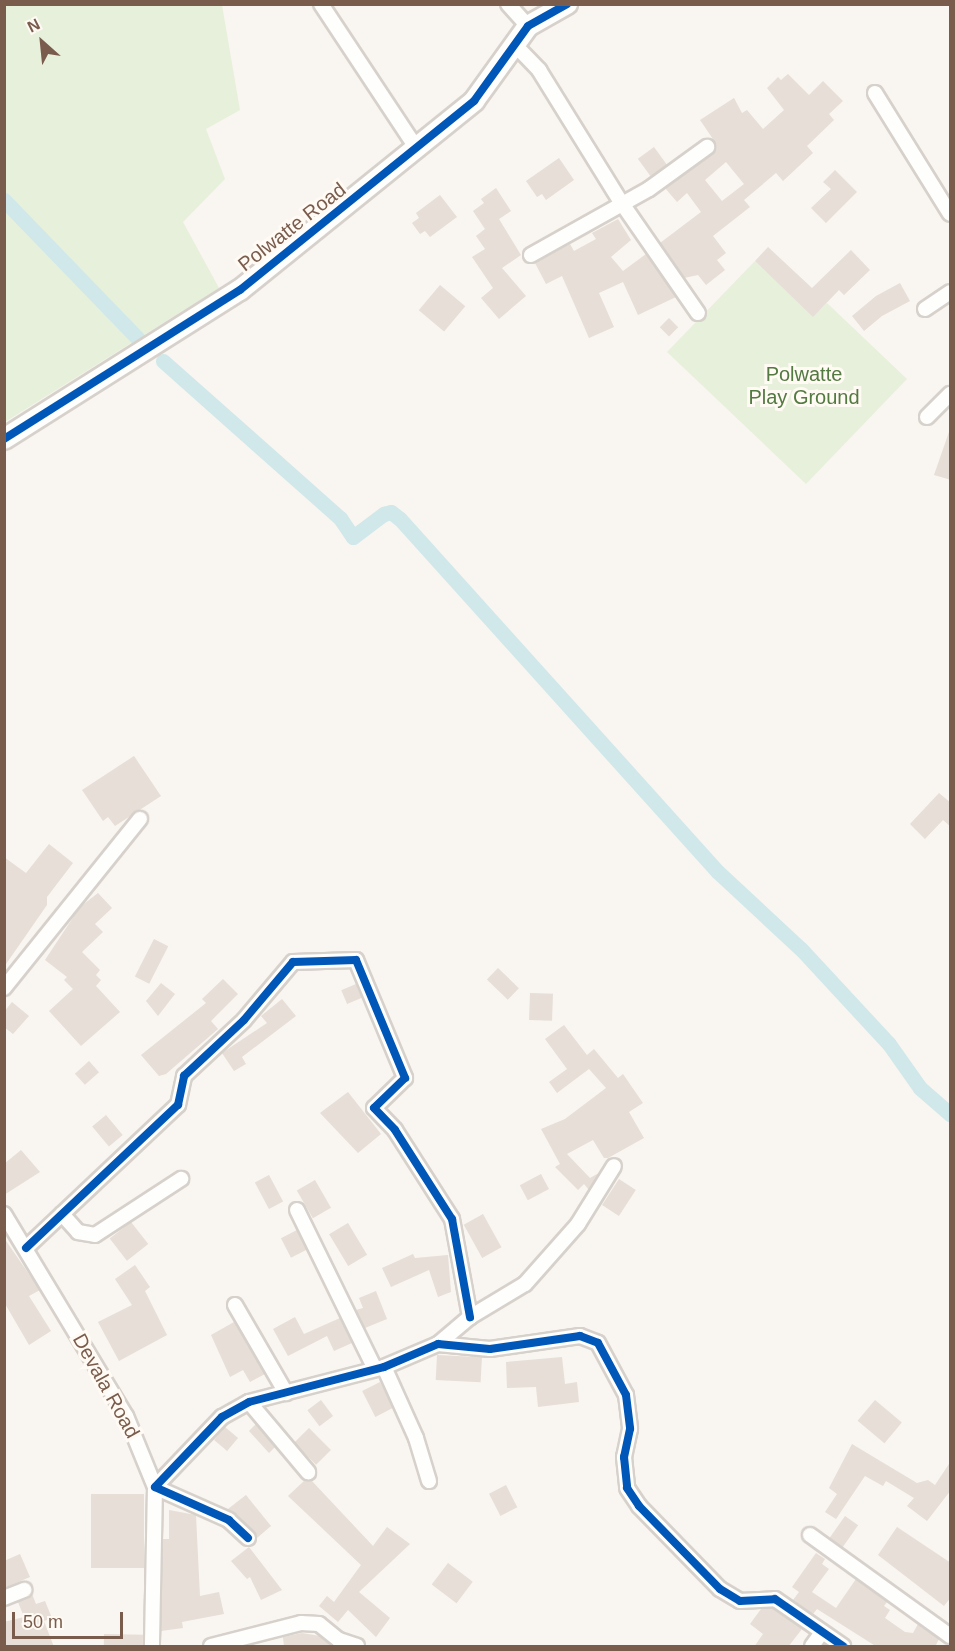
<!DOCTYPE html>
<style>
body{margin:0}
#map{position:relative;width:955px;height:1651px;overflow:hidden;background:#f9f5f0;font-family:Helvetica,sans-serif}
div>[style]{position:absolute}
.green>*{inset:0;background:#e7f0db}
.canal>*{height:15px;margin:-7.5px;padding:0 7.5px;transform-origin:7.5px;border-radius:7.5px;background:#d0e8ea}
.building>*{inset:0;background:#e6ded7;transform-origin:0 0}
.roads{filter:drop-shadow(2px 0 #d7d1cb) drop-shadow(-2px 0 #d7d1cb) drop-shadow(0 2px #d7d1cb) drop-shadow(0 -2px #d7d1cb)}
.street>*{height:14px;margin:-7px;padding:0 7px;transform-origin:7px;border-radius:7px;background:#fefefd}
.secondary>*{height:20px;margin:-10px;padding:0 10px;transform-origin:10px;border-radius:10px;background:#fefefd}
.cycleway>*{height:8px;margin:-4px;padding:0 4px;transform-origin:4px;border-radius:4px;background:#0057b8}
span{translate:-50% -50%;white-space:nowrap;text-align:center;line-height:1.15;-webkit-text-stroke:6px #fffaf3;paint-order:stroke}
.street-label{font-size:20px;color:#7a5c4d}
.park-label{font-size:20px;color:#537a41}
.frame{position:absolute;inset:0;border:6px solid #7a5c4d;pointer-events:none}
.north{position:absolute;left:12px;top:12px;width:60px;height:60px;-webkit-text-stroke:4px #fffaf3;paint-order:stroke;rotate:333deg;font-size:16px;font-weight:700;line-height:24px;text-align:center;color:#7a5c4d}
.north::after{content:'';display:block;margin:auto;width:21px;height:27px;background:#7a5c4d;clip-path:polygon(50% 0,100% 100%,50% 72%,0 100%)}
.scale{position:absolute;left:12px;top:1612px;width:111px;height:27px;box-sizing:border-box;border:3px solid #7a5c4d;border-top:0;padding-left:8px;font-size:18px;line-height:21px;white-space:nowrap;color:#7a5c4d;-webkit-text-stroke:4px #fffaf3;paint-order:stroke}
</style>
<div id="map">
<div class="green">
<div style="clip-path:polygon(5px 4px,222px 5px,240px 110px,206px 129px,225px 179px,183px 222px,219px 288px,5px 422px)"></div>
<div style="clip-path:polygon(755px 261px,813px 316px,827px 303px,907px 379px,806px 484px,667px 352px)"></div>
</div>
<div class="canal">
<div style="left:4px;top:200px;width:193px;rotate:46deg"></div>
<div style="left:163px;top:361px;width:237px;rotate:41.6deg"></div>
<div style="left:340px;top:518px;width:23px;rotate:56deg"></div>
<div style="left:353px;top:537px;width:39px;rotate:-37deg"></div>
<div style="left:384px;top:514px;width:7px;rotate:-16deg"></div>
<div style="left:391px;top:512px;width:11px;rotate:38deg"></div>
<div style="left:400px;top:519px;width:475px;rotate:48deg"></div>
<div style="left:718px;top:872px;width:113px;rotate:42.9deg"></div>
<div style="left:801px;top:949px;width:129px;rotate:47.2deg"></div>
<div style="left:889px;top:1044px;width:54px;rotate:54.8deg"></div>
<div style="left:920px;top:1088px;width:40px;rotate:41deg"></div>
</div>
<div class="building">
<div style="clip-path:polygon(evenodd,788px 74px,809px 95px,823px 81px,843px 101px,829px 114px,834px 120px,807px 146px,813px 153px,783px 181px,776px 173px,744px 200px,750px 207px,713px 236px,726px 253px,717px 260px,725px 270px,706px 285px,698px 275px,684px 278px,660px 243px,701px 212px,687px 193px,677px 202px,665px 188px,715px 151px,715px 142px,700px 120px,734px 98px,742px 113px,747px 110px,763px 129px,784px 110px,767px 88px,778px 77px,781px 80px,788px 74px,726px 162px,744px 184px,722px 201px,705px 180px,726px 162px)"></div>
<div style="left:654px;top:147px;width:22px;height:20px;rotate:54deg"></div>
<div style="clip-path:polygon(559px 158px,574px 180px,546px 200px,542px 194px,537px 197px,526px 181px)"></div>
<div style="clip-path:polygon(835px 170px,857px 192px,826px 223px,811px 208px,831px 189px,823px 182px)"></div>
<div style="clip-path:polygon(496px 188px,511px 211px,499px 219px,521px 255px,502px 268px,526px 296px,499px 319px,481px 298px,493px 288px,472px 257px,485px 249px,476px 236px,485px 229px,473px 211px,484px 203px,481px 199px)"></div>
<div style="clip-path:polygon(440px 195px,457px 217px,430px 237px,425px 231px,420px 234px,412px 223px,419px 218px,416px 213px)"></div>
<div style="clip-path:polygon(618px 219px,631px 240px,611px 257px,623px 271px,646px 254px,676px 297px,638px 315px,623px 282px,599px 293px,614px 327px,589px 338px,562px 276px,546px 284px,535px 263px,570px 244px,574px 251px,596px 239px,592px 233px)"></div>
<div style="clip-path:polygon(768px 247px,812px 288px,851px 250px,870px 270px,844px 295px,839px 290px,813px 317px,755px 261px)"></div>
<div style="clip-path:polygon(900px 283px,910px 301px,882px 316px,864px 331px,852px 316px,876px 296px)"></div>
<div style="left:440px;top:285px;width:33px;height:33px;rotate:40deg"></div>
<div style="left:669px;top:318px;width:13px;height:13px;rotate:45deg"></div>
<div style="clip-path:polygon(949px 432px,951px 433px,951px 480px,934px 475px)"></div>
<div style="clip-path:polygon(134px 756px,161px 796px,115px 826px,108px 817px,103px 821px,82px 790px)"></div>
<div style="clip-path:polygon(939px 793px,951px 803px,951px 827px,943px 820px,925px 839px,910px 824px)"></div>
<div style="clip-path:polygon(49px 844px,73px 863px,47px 897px,47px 905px,4px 967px,4px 857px,26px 873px)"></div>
<div style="clip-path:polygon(98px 893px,112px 908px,95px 924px,103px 932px,82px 952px,100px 970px,96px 975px,101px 980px,96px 986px,120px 1012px,81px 1046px,49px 1011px,73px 989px,64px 980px,67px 977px,45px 960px,80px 907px)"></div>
<div style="left:154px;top:939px;width:16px;height:42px;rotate:27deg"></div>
<div style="left:498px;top:968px;width:29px;height:16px;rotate:44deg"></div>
<div style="clip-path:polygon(223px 979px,238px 994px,211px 1021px,218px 1029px,166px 1074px,159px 1076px,141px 1055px,206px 1003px,202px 999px)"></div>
<div style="clip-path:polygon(161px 983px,175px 994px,158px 1016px,146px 1001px)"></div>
<div style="left:356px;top:984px;width:15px;height:16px;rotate:67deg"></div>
<div style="left:530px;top:993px;width:23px;height:27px;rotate:2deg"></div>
<div style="clip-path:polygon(282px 999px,296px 1016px,242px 1057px,246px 1064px,234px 1071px,222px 1053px,267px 1023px,261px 1016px)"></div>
<div style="clip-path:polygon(12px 1002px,29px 1016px,13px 1034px,4px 1027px,4px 1012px)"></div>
<div style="clip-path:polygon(564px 1025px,587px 1055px,594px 1049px,618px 1078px,623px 1074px,643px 1103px,629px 1112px,644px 1138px,608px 1158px,604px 1158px,593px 1140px,567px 1154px,590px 1178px,599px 1173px,589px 1190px,584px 1184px,578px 1190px,555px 1167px,560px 1164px,541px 1129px,565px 1119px,606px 1088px,589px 1069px,557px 1093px,549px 1082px,567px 1069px,545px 1039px)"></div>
<div style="left:89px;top:1061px;width:15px;height:19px;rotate:48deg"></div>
<div style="clip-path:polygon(348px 1092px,381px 1134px,358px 1153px,320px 1113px)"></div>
<div style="left:106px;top:1115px;width:26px;height:18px;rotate:50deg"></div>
<div style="clip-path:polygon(21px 1150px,40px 1172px,4px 1195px,4px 1164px)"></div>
<div style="left:541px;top:1174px;width:17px;height:24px;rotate:62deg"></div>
<div style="left:269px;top:1175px;width:30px;height:16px;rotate:62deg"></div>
<div style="left:619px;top:1179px;width:20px;height:31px;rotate:33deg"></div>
<div style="left:315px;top:1180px;width:32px;height:21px;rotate:60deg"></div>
<div style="left:483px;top:1214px;width:38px;height:22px;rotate:61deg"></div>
<div style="left:131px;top:1222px;width:28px;height:27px;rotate:52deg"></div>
<div style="left:348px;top:1223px;width:37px;height:22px;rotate:59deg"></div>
<div style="left:297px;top:1230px;width:22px;height:18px;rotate:63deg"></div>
<div style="clip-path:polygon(4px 1238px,40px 1290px,29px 1296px,51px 1331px,29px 1345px,4px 1302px)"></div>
<div style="clip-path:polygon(413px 1254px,415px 1258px,448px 1255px,451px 1292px,438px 1297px,429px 1270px,391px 1287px,382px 1268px)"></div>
<div style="clip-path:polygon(135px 1265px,150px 1287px,145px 1291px,167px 1335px,119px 1361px,98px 1322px,132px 1305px,115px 1279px)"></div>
<div style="clip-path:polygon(376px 1291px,387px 1319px,365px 1328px,356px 1310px,363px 1308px,359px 1298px)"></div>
<div style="clip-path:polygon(295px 1317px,304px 1334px,340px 1318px,352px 1343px,334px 1351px,327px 1336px,288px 1356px,273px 1329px)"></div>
<div style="clip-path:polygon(234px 1322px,265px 1374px,250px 1382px,243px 1370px,230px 1377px,211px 1335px)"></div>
<div style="left:437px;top:1355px;width:45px;height:25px;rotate:3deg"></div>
<div style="clip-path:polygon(562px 1357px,565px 1384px,577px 1382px,579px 1402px,538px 1407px,536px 1387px,507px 1388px,506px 1362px)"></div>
<div style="left:380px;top:1382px;width:29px;height:20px;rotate:63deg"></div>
<div style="left:321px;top:1400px;width:20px;height:17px;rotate:53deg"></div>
<div style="left:875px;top:1400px;width:35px;height:27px;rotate:40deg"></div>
<div style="clip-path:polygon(256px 1424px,275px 1447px,269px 1453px,249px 1431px)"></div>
<div style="left:225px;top:1427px;width:17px;height:17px;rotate:40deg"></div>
<div style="left:309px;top:1428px;width:31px;height:21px;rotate:45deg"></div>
<div style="clip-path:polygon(852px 1444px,917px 1483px,928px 1480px,935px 1485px,951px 1461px,951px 1490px,927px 1521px,907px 1506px,914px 1498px,886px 1481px,883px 1486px,865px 1476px,836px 1519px,825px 1512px,837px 1494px,829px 1488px)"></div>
<div style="clip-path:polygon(305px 1480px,311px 1480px,373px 1546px,387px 1527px,410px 1544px,359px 1592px,390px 1618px,376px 1637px,348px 1610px,338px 1622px,319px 1606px,327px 1596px,334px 1602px,361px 1565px,288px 1496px)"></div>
<div style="left:506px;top:1485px;width:25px;height:19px;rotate:63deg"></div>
<div style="left:144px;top:1494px;width:74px;height:53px;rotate:90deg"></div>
<div style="clip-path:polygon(246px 1495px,271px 1526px,257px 1538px,228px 1509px)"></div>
<div style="clip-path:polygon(169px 1510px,196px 1515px,200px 1596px,219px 1592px,224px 1614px,182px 1622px,183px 1628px,161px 1631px,163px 1539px,169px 1539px)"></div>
<div style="left:845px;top:1516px;width:16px;height:27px;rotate:35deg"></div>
<div style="clip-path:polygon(897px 1527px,951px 1563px,951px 1597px,944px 1606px,878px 1555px)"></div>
<div style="clip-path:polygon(249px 1547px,282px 1590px,261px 1600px,250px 1577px,247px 1579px,231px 1561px)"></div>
<div style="clip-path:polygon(816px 1553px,825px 1559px,822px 1564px,829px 1569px,812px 1592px,836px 1608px,856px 1579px,887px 1602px,884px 1606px,890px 1610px,885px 1618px,905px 1632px,913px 1633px,918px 1624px,939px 1639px,935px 1647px,877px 1647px,817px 1609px,813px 1614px,793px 1600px,799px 1592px,792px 1587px)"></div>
<div style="clip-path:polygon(20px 1554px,30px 1577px,4px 1588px,4px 1561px)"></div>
<div style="left:448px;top:1563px;width:31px;height:27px;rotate:37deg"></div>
<div style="clip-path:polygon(32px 1594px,36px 1604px,45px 1601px,52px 1618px,44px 1621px,54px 1647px,4px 1647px,4px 1622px,24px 1617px,18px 1602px)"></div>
<div style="clip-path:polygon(772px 1608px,802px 1629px,788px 1647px,754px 1647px,763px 1634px,750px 1624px,761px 1609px)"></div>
<div style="clip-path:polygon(302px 1633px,320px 1636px,333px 1647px,284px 1647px,283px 1637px)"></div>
<div style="left:104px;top:1634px;width:39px;height:13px;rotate:1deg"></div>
</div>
<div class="roads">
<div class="street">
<div style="left:321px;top:4px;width:174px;rotate:56.5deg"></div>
<div style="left:508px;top:4px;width:30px;rotate:48deg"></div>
<div style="left:515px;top:45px;width:35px;rotate:46deg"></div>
<div style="left:539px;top:70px;width:155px;rotate:58.2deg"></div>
<div style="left:621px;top:202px;width:135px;rotate:55.3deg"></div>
<div style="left:875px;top:93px;width:142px;rotate:58.2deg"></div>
<div style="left:531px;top:255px;width:135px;rotate:-29.2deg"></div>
<div style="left:649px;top:189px;width:72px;rotate:-35.9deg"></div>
<div style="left:925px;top:309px;width:30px;rotate:-34deg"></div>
<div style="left:927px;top:417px;width:33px;rotate:-45deg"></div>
<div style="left:4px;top:988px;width:217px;rotate:-51.2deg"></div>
<div style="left:297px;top:1210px;width:177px;rotate:63.9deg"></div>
<div style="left:4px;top:1214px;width:236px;rotate:58.9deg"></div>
<div style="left:126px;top:1416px;width:77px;rotate:67.8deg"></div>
<div style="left:155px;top:1487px;width:159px;rotate:91.1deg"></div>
<div style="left:62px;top:1214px;width:24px;rotate:48deg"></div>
<div style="left:78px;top:1232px;width:17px;rotate:10deg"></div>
<div style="left:95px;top:1235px;width:103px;rotate:-33.1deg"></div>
<div style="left:26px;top:1248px;width:209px;rotate:-43.3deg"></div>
<div style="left:178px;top:1105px;width:30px;rotate:-78deg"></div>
<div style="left:184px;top:1076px;width:82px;rotate:-43deg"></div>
<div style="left:244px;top:1020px;width:76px;rotate:-49.8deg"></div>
<div style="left:293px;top:962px;width:63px;rotate:-1.8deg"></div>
<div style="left:356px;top:960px;width:128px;rotate:67.4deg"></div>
<div style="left:405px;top:1078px;width:43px;rotate:135.9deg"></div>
<div style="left:374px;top:1108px;width:30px;rotate:46deg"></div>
<div style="left:395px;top:1130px;width:106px;rotate:57.4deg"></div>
<div style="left:452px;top:1219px;width:100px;rotate:79.6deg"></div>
<div style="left:235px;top:1305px;width:102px;rotate:59.9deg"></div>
<div style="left:438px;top:1344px;width:42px;rotate:-40.2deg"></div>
<div style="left:470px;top:1317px;width:64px;rotate:-31deg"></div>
<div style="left:525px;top:1284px;width:80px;rotate:-48.5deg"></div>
<div style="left:578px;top:1224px;width:68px;rotate:-58.2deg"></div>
<div style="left:384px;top:1367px;width:78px;rotate:65.7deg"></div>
<div style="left:416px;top:1438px;width:45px;rotate:73.2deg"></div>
<div style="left:249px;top:1402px;width:92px;rotate:49.9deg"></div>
<div style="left:810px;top:1535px;width:173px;rotate:35.8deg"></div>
<div style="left:248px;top:1538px;width:26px;rotate:-137deg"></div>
<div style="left:229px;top:1520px;width:81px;rotate:-156deg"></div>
<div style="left:155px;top:1487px;width:97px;rotate:-46.3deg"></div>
<div style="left:222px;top:1417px;width:31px;rotate:-29deg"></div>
<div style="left:249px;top:1402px;width:139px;rotate:-14.5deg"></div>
<div style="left:384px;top:1367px;width:59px;rotate:-23.1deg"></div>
<div style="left:438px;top:1344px;width:52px;rotate:5.5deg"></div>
<div style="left:490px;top:1349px;width:91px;rotate:-8.2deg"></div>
<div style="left:580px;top:1336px;width:19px;rotate:21deg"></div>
<div style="left:598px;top:1343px;width:59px;rotate:61.7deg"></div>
<div style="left:626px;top:1395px;width:34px;rotate:83deg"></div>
<div style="left:630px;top:1429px;width:29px;rotate:102deg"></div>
<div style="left:624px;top:1457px;width:31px;rotate:84deg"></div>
<div style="left:627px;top:1488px;width:22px;rotate:56deg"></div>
<div style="left:639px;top:1506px;width:116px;rotate:45.7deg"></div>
<div style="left:720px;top:1589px;width:23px;rotate:31deg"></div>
<div style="left:740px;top:1601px;width:35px;rotate:-3deg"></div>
<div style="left:775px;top:1599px;width:83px;rotate:34.7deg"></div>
<div style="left:4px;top:1598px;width:22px;rotate:-22deg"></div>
<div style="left:211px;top:1646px;width:93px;rotate:-14.3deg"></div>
<div style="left:301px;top:1623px;width:18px;rotate:3deg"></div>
<div style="left:319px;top:1624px;width:26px;rotate:39deg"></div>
<div style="left:339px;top:1640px;width:19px;rotate:18deg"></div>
<div style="left:812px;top:1646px;width:17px;rotate:-54deg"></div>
</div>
<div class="secondary">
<div style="left:4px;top:439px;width:279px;rotate:-32.3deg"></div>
<div style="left:240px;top:290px;width:301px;rotate:-38.9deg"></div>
<div style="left:474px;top:101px;width:92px;rotate:-54.2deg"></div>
<div style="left:528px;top:26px;width:45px;rotate:-29.4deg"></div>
</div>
</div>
<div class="cycleway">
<div style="left:4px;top:439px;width:279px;rotate:-32.3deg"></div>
<div style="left:240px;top:290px;width:301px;rotate:-38.9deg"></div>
<div style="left:474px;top:101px;width:92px;rotate:-54.2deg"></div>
<div style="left:528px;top:26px;width:45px;rotate:-29.4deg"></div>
<div style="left:26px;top:1248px;width:209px;rotate:-43.3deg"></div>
<div style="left:178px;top:1105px;width:30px;rotate:-78deg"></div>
<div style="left:184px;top:1076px;width:82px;rotate:-43deg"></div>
<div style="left:244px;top:1020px;width:76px;rotate:-49.8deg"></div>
<div style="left:293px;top:962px;width:63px;rotate:-1.8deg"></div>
<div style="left:356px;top:960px;width:128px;rotate:67.4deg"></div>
<div style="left:405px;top:1078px;width:43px;rotate:135.9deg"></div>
<div style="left:374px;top:1108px;width:30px;rotate:46deg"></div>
<div style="left:395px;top:1130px;width:106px;rotate:57.4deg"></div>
<div style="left:452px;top:1219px;width:100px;rotate:79.6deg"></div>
<div style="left:248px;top:1538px;width:26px;rotate:-137deg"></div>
<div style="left:229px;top:1520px;width:81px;rotate:-156deg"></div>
<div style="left:155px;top:1487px;width:97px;rotate:-46.3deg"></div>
<div style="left:222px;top:1417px;width:31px;rotate:-29deg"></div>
<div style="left:249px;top:1402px;width:139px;rotate:-14.5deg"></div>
<div style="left:384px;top:1367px;width:59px;rotate:-23.1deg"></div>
<div style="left:438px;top:1344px;width:52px;rotate:5.5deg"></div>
<div style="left:490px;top:1349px;width:91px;rotate:-8.2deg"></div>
<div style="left:580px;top:1336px;width:19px;rotate:21deg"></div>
<div style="left:598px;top:1343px;width:59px;rotate:61.7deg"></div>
<div style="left:626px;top:1395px;width:34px;rotate:83deg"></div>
<div style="left:630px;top:1429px;width:29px;rotate:102deg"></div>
<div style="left:624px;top:1457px;width:31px;rotate:84deg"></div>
<div style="left:627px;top:1488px;width:22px;rotate:56deg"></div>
<div style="left:639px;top:1506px;width:116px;rotate:45.7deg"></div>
<div style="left:720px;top:1589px;width:23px;rotate:31deg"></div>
<div style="left:740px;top:1601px;width:35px;rotate:-3deg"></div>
<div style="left:775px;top:1599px;width:83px;rotate:34.7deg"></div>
</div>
<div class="street-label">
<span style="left:292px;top:227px;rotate:-38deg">Polwatte Road</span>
<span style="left:106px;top:1386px;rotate:61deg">Devala Road</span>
</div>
<div class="park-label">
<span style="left:804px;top:386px">Polwatte<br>Play Ground</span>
</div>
<div class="frame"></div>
<div class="north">N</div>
<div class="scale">50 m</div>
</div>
